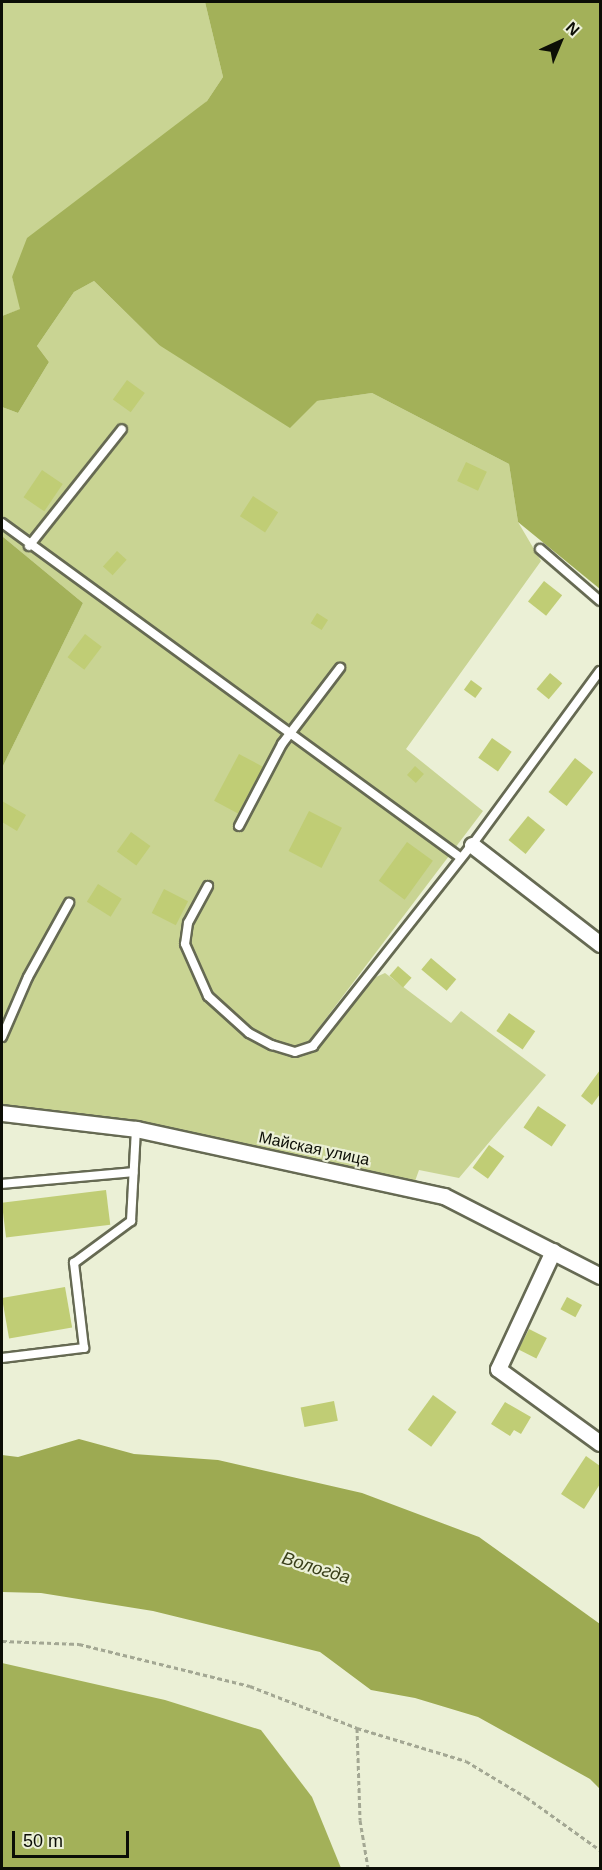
<!DOCTYPE html>
<meta charset="utf-8">
<style>
body{margin:0}
#map{position:relative;width:602px;height:1870px;overflow:hidden;background:#ebf0d6;font-family:Arial,sans-serif}
div>[style]{position:absolute}
.green>*{inset:0;background:#c9d493}
.forest>*{inset:0;background:#a3b159}
.water>*{inset:0;background:#9daa52}
.building>*{inset:0;background:#c0cd75;transform-origin:0 0}
.path>*{height:3px;margin-top:-1.5px;transform-origin:0;background:repeating-linear-gradient(90deg,#a3a793 0 4.5px,transparent 0 7.5px)}
.roads{filter:drop-shadow(2px 0 #666a53) drop-shadow(-2px 0 #666a53) drop-shadow(0 2px #666a53) drop-shadow(0 -2px #666a53)}
.lane>*{height:8px;margin:-4px;padding:0 4px;transform-origin:4px;border-radius:4px;background:#fff}
.street>*{height:15px;margin:-7.5px;padding:0 7.5px;transform-origin:7.5px;border-radius:7.5px;background:#fff}
span{translate:-50% -50%;white-space:nowrap;text-align:center;line-height:1.15;-webkit-text-stroke:4.5px #ebf0d6;paint-order:stroke}
.street-label{font-size:16px;color:#0c0e06}
.water-label{font-size:18px;color:#393f19;font-style:italic}
.frame{position:absolute;inset:0;border:3px solid #0c0e06;pointer-events:none}
.north{position:absolute;left:530px;top:12px;width:60px;height:60px;-webkit-text-stroke:4px #ebf0d6;paint-order:stroke;rotate:44deg;font-size:16px;font-weight:700;line-height:24px;text-align:center;color:#0c0e06}
.north::after{content:'';display:block;margin:auto;width:21px;height:27px;background:#0c0e06;clip-path:polygon(50% 0,100% 100%,50% 72%,0 100%)}
.scale{position:absolute;left:12px;top:1831px;width:117px;height:27px;box-sizing:border-box;border:3px solid #0c0e06;border-top:0;padding-left:8px;font-size:18px;line-height:21px;white-space:nowrap;color:#0c0e06;-webkit-text-stroke:4px #ebf0d6;paint-order:stroke}
</style>
<div id="map">
<div class="green">
<div style="clip-path:polygon(2px 2px,205px 2px,223px 77px,207px 101px,12px 277px,21px 309px,2px 316px)"></div>
<div style="clip-path:polygon(94px 281px,159px 345px,317px 401px,372px 393px,509px 464px,518px 522px,541px 561px,406px 749px,483px 811px,296px 1058px,315px 1049px,376px 977px,385px 973px,451px 1023px,461px 1011px,546px 1075px,459px 1178px,419px 1170px,414px 1184px,2px 1107px,2px 768px,83px 603px,2px 536px,2px 407px,18px 413px,49px 362px,37px 346px,74px 292px)"></div>
</div>
<div class="forest">
<div style="clip-path:polygon(205px 2px,600px 2px,600px 589px,518px 522px,509px 464px,372px 393px,317px 401px,290px 428px,159px 345px,94px 281px,74px 292px,37px 346px,49px 362px,18px 413px,2px 407px,2px 316px,20px 309px,12px 277px,27px 238px,207px 101px,223px 77px)"></div>
<div style="clip-path:polygon(2px 536px,83px 603px,2px 768px)"></div>
<div style="clip-path:polygon(2px 1663px,165px 1700px,261px 1730px,312px 1797px,341px 1868px,2px 1868px)"></div>
</div>
<div class="water">
<div style="clip-path:polygon(79px 1439px,134px 1454px,218px 1460px,362px 1493px,479px 1537px,600px 1624px,600px 1789px,590px 1779px,478px 1717px,415px 1698px,371px 1690px,320px 1652px,153px 1611px,41px 1593px,2px 1592px,2px 1455px,18px 1457px)"></div>
</div>
<div class="building">
<div style="left:127px;top:380px;width:22px;height:24px;rotate:36deg"></div>
<div style="left:466px;top:462px;width:23px;height:21px;rotate:25deg"></div>
<div style="left:42px;top:470px;width:25px;height:33px;rotate:34deg"></div>
<div style="left:253px;top:496px;width:30px;height:24px;rotate:33deg"></div>
<div style="left:117px;top:551px;width:13px;height:21px;rotate:42deg"></div>
<div style="left:544px;top:581px;width:23px;height:26px;rotate:38deg"></div>
<div style="left:317px;top:613px;width:13px;height:12px;rotate:32deg"></div>
<div style="left:85px;top:634px;width:21px;height:29px;rotate:37deg"></div>
<div style="left:550px;top:673px;width:16px;height:21px;rotate:40deg"></div>
<div style="left:471px;top:680px;width:14px;height:12px;rotate:36deg"></div>
<div style="left:492px;top:738px;width:24px;height:24px;rotate:35deg"></div>
<div style="left:239px;top:754px;width:27px;height:53px;rotate:28deg"></div>
<div style="left:575px;top:758px;width:23px;height:43px;rotate:38deg"></div>
<div style="left:415px;top:766px;width:12px;height:12px;rotate:42deg"></div>
<div style="clip-path:polygon(2px 801px,26px 815px,17px 831px,2px 822px)"></div>
<div style="left:309px;top:811px;width:37px;height:45px;rotate:27deg"></div>
<div style="left:528px;top:816px;width:22px;height:31px;rotate:39deg"></div>
<div style="left:131px;top:832px;width:24px;height:24px;rotate:36deg"></div>
<div style="left:407px;top:842px;width:32px;height:48px;rotate:36deg"></div>
<div style="left:98px;top:884px;width:28px;height:21px;rotate:32deg"></div>
<div style="left:164px;top:889px;width:27px;height:27px;rotate:27deg"></div>
<div style="left:431px;top:958px;width:33px;height:15px;rotate:40deg"></div>
<div style="left:398px;top:966px;width:18px;height:13px;rotate:41deg"></div>
<div style="left:509px;top:1013px;width:32px;height:22px;rotate:35deg"></div>
<div style="clip-path:polygon(600px 1070px,600px 1094px,592px 1105px,581px 1096px)"></div>
<div style="left:538px;top:1106px;width:34px;height:26px;rotate:34deg"></div>
<div style="left:489px;top:1145px;width:19px;height:28px;rotate:36deg"></div>
<div style="left:106px;top:1190px;width:35px;height:105px;rotate:83deg"></div>
<div style="left:65px;top:1287px;width:41px;height:64px;rotate:80deg"></div>
<div style="left:567px;top:1297px;width:17px;height:14px;rotate:28deg"></div>
<div style="left:529px;top:1329px;width:20px;height:23px;rotate:27deg"></div>
<div style="left:433px;top:1395px;width:29px;height:43px;rotate:36deg"></div>
<div style="left:334px;top:1401px;width:20px;height:34px;rotate:79deg"></div>
<div style="clip-path:polygon(505px 1402px,531px 1417px,521px 1434px,514px 1430px,510px 1436px,491px 1424px)"></div>
<div style="clip-path:polygon(586px 1456px,600px 1466px,600px 1484px,584px 1509px,561px 1494px)"></div>
</div>
<div class="path">
<div style="left:2px;top:1641px;width:77px;rotate:2.2deg"></div>
<div style="left:79px;top:1644px;width:176px;rotate:13.8deg"></div>
<div style="left:250px;top:1686px;width:115px;rotate:21.4deg"></div>
<div style="left:357px;top:1728px;width:114px;rotate:16.8deg"></div>
<div style="left:466px;top:1761px;width:70px;rotate:31deg"></div>
<div style="left:526px;top:1797px;width:91px;rotate:35.6deg"></div>
<div style="left:357px;top:1728px;width:92px;rotate:88.1deg"></div>
<div style="left:360px;top:1820px;width:49px;rotate:80.5deg"></div>
</div>
<div class="roads">
<div class="lane">
<div style="left:2px;top:523px;width:568px;rotate:36.12deg"></div>
<div style="left:29px;top:546px;width:149px;rotate:-51.5deg"></div>
<div style="left:540px;top:549px;width:79px;rotate:40.9deg"></div>
<div style="left:239px;top:826px;width:93px;rotate:-62.3deg"></div>
<div style="left:282px;top:744px;width:96px;rotate:-52.7deg"></div>
<div style="left:208px;top:886px;width:42px;rotate:118.4deg"></div>
<div style="left:188px;top:923px;width:21px;rotate:98deg"></div>
<div style="left:185px;top:944px;width:57px;rotate:66.1deg"></div>
<div style="left:208px;top:996px;width:55px;rotate:42.1deg"></div>
<div style="left:249px;top:1033px;width:26px;rotate:28deg"></div>
<div style="left:272px;top:1045px;width:24px;rotate:17deg"></div>
<div style="left:295px;top:1052px;width:19px;rotate:-18deg"></div>
<div style="left:313px;top:1046px;width:256px;rotate:-51.7deg"></div>
<div style="left:472px;top:845px;width:216px;rotate:-53.7deg"></div>
<div style="left:2px;top:1037px;width:65px;rotate:-66.6deg"></div>
<div style="left:28px;top:977px;width:85px;rotate:-61deg"></div>
<div style="left:2px;top:1184px;width:132px;rotate:-5.2deg"></div>
<div style="left:2px;top:1358px;width:83px;rotate:-7deg"></div>
<div style="left:84px;top:1348px;width:86px;rotate:-96.7deg"></div>
<div style="left:74px;top:1263px;width:71px;rotate:-36.4deg"></div>
<div style="left:131px;top:1221px;width:92px;rotate:-86.9deg"></div>
</div>
<div class="street">
<div style="left:472px;top:845px;width:162px;rotate:37.7deg"></div>
<div style="left:2px;top:1113px;width:135px;rotate:6.8deg"></div>
<div style="left:136px;top:1129px;width:315px;rotate:12.3deg"></div>
<div style="left:444px;top:1196px;width:175px;rotate:27.1deg"></div>
<div style="left:553px;top:1251px;width:130px;rotate:115deg"></div>
<div style="left:498px;top:1369px;width:126px;rotate:36deg"></div>
</div>
</div>
<div class="street-label">
<span style="left:314px;top:1149px;rotate:12deg">Майская улица</span>
</div>
<div class="water-label">
<span style="left:316px;top:1568px;rotate:17deg">Вологда</span>
</div>
<div class="frame"></div>
<div class="north">N</div>
<div class="scale">50 m</div>
</div>
